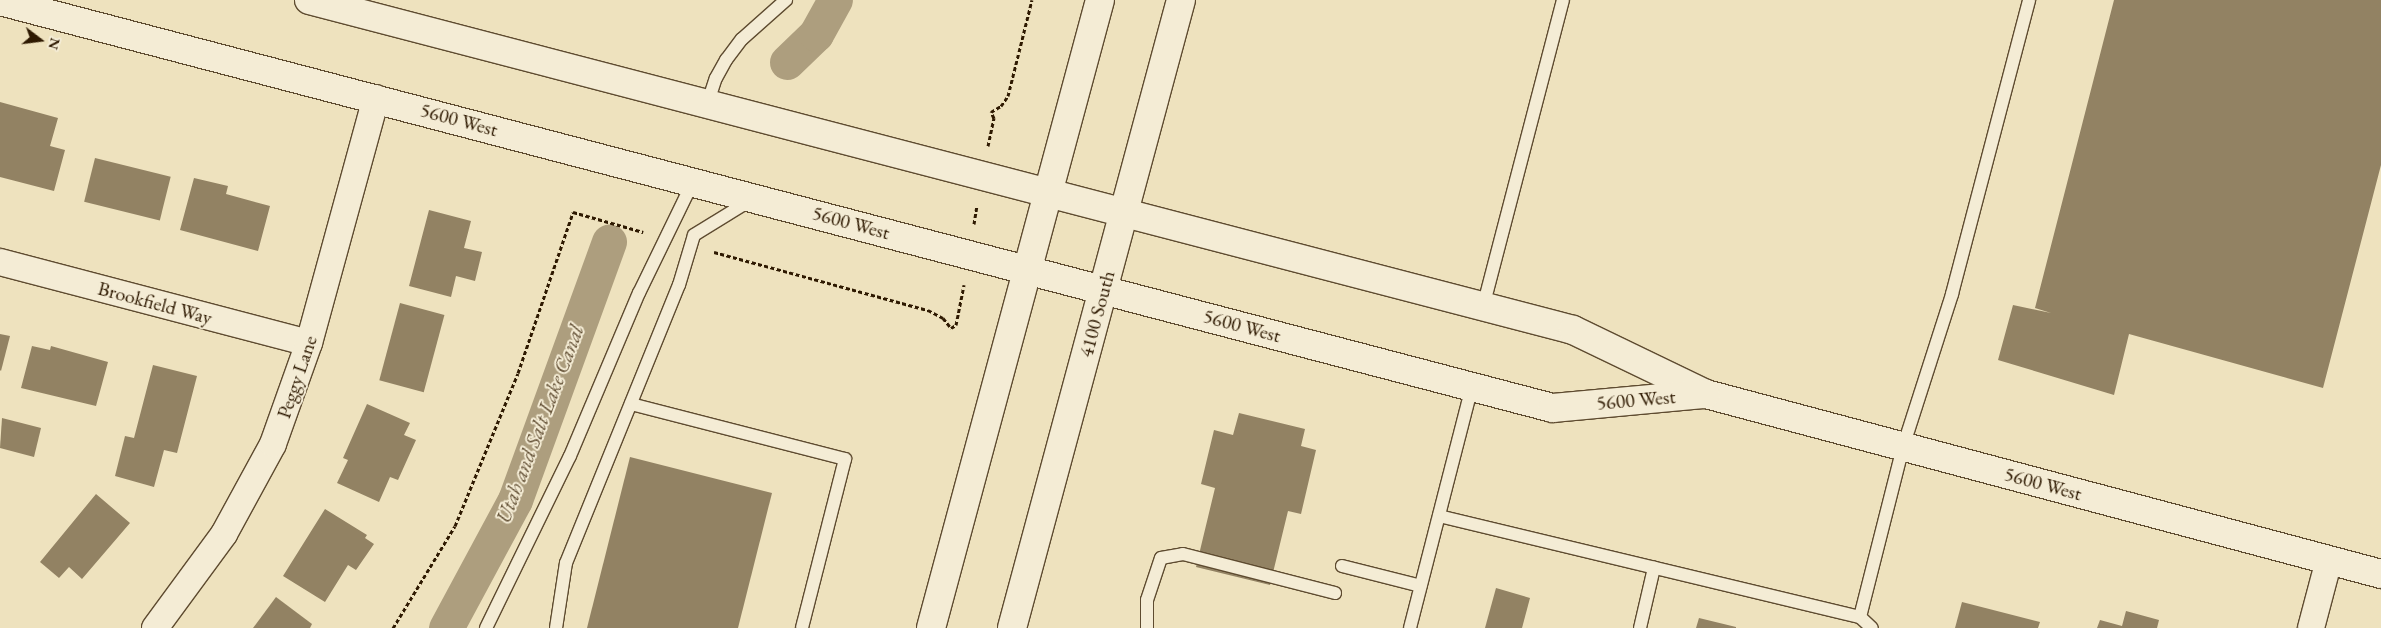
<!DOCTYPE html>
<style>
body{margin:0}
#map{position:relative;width:2381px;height:628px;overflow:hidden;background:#eee2be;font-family:"EB Garamond",serif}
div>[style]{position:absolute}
.canal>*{height:35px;margin:-17.5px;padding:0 17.5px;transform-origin:17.5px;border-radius:17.5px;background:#ad9e7e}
.building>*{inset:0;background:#928263;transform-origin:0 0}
.path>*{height:3px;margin-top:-1.5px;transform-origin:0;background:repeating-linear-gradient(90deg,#2e1901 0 4px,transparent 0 6.5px)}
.roads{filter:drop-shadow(1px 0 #5e4b30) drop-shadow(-1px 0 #5e4b30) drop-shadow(0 1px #5e4b30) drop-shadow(0 -1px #5e4b30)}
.lane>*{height:12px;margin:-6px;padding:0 6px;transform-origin:6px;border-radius:6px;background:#f4ecd5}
.street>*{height:26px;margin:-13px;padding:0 13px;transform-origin:13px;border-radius:13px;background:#f4ecd5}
.secondary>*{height:28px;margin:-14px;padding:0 14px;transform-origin:14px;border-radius:14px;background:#f4ecd5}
span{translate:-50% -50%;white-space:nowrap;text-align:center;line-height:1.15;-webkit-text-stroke:4px #f4ecd5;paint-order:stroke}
.street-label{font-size:20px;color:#2e1901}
.water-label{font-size:21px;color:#614e33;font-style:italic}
.north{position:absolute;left:15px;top:15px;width:50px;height:50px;-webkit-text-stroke:4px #f4ecd5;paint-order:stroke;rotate:105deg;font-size:14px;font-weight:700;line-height:20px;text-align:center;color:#2e1901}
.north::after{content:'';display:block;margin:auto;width:18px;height:22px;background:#2e1901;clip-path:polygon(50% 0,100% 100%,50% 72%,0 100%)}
</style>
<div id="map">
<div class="canal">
<div style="left:787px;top:62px;width:40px;rotate:-44deg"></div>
<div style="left:816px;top:34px;width:39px;rotate:-61deg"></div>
<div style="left:446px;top:628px;width:145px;rotate:-61.7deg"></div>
<div style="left:515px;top:500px;width:275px;rotate:-70deg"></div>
</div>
<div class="building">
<div style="clip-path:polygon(2114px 0,2381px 0,2381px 165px,2323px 388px,2129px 334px,2114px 395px,1998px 360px,2013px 305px,2051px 313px,2035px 308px)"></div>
<div style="clip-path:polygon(0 102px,58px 118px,50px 146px,65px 150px,54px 191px,0 177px)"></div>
<div style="left:95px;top:158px;width:78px;height:45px;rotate:14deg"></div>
<div style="clip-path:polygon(194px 178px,228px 186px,226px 194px,270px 206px,258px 251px,180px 230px)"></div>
<div style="clip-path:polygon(429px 210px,471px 221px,464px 248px,482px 252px,475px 281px,456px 276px,451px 297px,409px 286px)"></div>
<div style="left:400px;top:303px;width:46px;height:80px;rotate:15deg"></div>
<div style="clip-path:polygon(0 334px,10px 336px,1px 371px,0 370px)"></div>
<div style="clip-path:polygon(32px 346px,50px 350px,51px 346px,108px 362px,96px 406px,21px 388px)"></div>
<div style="clip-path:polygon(153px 365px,197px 376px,177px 453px,164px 450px,154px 487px,115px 476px,125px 436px,134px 438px)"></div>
<div style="clip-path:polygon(367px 404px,410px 423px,404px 435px,416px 440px,398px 480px,390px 477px,379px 502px,337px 483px,348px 460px,343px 458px)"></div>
<div style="clip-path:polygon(1239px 413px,1305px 429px,1301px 446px,1316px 450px,1301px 514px,1288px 511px,1270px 585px,1196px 567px,1215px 488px,1201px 484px,1214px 430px,1233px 435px)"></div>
<div style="clip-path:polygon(2px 418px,41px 428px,34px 457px,0 448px)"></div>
<div style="clip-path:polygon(630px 457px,772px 493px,738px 628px,587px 628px)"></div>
<div style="clip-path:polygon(96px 494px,130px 523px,82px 579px,69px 567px,59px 578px,40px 562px)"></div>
<div style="clip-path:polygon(325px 509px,367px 535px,365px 538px,374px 544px,356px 570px,348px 565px,325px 602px,283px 576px)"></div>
<div style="clip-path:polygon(1496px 588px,1530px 598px,1522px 628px,1485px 628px)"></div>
<div style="clip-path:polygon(276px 597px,312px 624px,310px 628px,253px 628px)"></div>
<div style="clip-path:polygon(1962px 602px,2040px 622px,2038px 628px,1955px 628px)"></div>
<div style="clip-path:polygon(2126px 611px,2159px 620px,2157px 628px,2097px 628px,2100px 620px,2122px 626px)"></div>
<div style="clip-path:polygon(1699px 618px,1736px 627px,1736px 628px,1696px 628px)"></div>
</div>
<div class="path">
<div style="left:988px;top:146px;width:29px;rotate:-78deg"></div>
<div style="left:994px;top:118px;width:7px;rotate:-117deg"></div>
<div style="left:991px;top:112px;width:12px;rotate:-31deg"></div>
<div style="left:1001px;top:106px;width:12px;rotate:-55deg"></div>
<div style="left:1008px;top:96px;width:99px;rotate:-76deg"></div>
<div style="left:974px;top:224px;width:18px;rotate:-81deg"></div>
<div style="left:714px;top:252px;width:222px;rotate:15.2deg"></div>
<div style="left:928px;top:310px;width:17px;rotate:28deg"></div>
<div style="left:943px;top:318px;width:13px;rotate:51deg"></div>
<div style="left:951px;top:328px;width:6px;rotate:-31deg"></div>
<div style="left:956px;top:325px;width:41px;rotate:-78.7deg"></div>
<div style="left:393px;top:628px;width:119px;rotate:-58.7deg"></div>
<div style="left:455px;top:526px;width:165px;rotate:-67.6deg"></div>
<div style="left:518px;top:373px;width:170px;rotate:-71.1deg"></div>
<div style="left:573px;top:212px;width:73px;rotate:15.9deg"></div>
</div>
<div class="roads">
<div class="lane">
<div style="left:707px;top:105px;width:28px;rotate:-72deg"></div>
<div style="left:716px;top:78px;width:21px;rotate:-61deg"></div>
<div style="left:726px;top:60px;width:26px;rotate:-53deg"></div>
<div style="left:742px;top:39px;width:59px;rotate:-41.6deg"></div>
<div style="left:1483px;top:307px;width:317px;rotate:-75.4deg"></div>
<div style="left:631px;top:404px;width:221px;rotate:14.4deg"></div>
<div style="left:845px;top:459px;width:174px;rotate:104.3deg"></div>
<div style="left:1439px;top:516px;width:433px;rotate:13.5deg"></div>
<div style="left:1860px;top:617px;width:175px;rotate:-75.8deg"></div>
<div style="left:1903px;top:447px;width:161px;rotate:-72.2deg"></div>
<div style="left:1952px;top:294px;width:304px;rotate:-75.3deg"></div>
<div style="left:1342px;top:566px;width:81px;rotate:14.2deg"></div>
<div style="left:1860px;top:617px;width:16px;rotate:43deg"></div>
<div style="left:486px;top:628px;width:191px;rotate:-64deg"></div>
<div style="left:570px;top:456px;width:177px;rotate:-67.1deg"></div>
<div style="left:639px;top:293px;width:123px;rotate:-64.1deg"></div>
<div style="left:556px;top:628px;width:66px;rotate:-81.3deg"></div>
<div style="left:566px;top:563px;width:300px;rotate:-67.9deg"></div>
<div style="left:679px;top:285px;width:52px;rotate:-73.3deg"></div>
<div style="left:694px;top:235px;width:67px;rotate:-31.6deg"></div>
<div style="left:1147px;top:628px;width:28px;rotate:-90deg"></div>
<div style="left:1147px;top:600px;width:44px;rotate:-71.6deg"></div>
<div style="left:1161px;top:558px;width:22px;rotate:-10deg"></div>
<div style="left:1183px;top:554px;width:157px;rotate:14.4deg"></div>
<div style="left:1410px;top:628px;width:249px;rotate:-75.6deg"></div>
<div style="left:1640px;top:628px;width:62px;rotate:-76.9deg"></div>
</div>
<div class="street">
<div style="left:0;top:262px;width:319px;rotate:14.7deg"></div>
<div style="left:155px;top:628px;width:117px;rotate:-53.7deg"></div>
<div style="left:224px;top:534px;width:102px;rotate:-61.4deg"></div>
<div style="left:273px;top:444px;width:107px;rotate:-70.4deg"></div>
<div style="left:309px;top:343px;width:254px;rotate:-74.7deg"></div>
<div style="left:2311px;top:628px;width:70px;rotate:-75.2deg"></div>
</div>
<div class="secondary">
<div style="left:309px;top:0;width:1306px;rotate:14.63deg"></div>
<div style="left:1573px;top:330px;width:148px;rotate:25.7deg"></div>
<div style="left:1706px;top:394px;width:699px;rotate:14.93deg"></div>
<div style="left:0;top:1px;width:1605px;rotate:14.69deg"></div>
<div style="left:1553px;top:408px;width:153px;rotate:-5.3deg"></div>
<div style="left:931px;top:628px;width:650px;rotate:-74.94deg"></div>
<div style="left:1012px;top:628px;width:650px;rotate:-74.94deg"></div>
</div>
</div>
<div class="street-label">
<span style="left:459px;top:120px;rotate:15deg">5600 West</span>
<span style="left:851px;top:223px;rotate:15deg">5600 West</span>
<span style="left:155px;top:303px;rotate:15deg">Brookfield Way</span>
<span style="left:1097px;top:314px;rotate:-75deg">4100 South</span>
<span style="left:1242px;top:326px;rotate:15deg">5600 West</span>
<span style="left:297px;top:377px;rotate:-71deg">Peggy Lane</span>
<span style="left:1636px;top:400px;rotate:-5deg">5600 West</span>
<span style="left:2043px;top:484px;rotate:15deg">5600 West</span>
</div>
<div class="water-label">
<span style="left:540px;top:424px;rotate:-69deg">Utah and Salt Lake Canal</span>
</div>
<div class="north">N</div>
</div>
